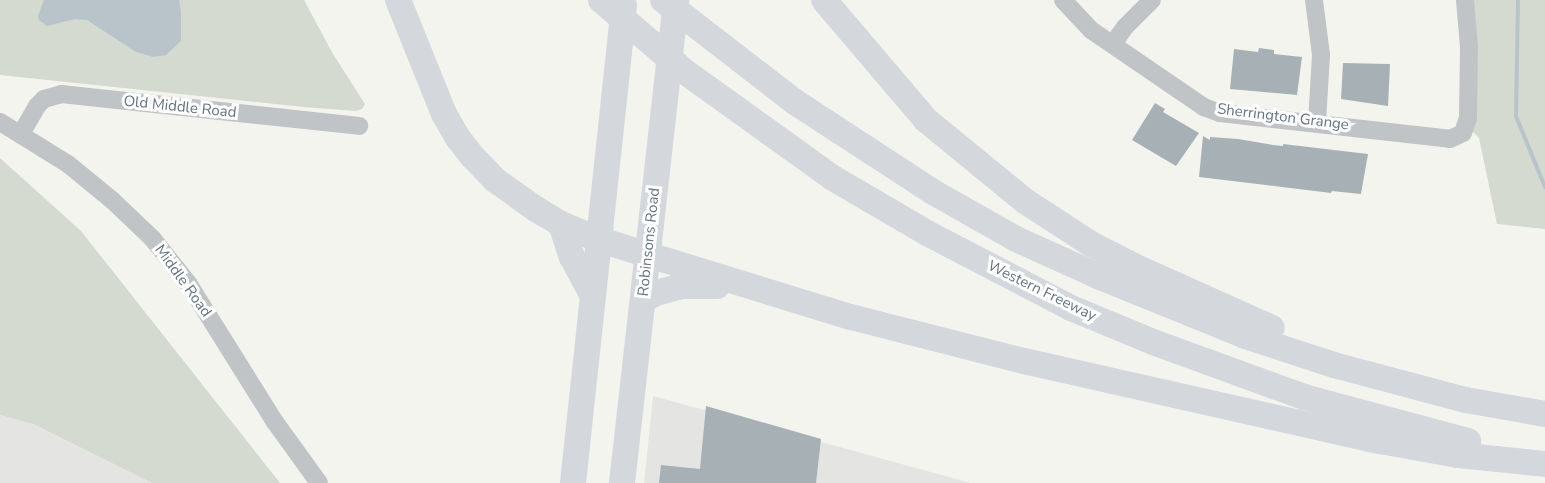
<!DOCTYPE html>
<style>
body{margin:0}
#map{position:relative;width:1545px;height:483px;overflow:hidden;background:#f4f4ef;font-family:"Nunito Sans",sans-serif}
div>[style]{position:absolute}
.built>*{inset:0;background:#e4e5e3}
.green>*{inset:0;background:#d4dad0}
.water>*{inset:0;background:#b8c4c9}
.stream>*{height:4px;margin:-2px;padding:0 2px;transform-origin:2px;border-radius:2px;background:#b8c4c9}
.building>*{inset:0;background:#a7b0b4}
.minor>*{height:18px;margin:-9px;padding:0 9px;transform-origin:9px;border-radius:9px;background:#c1c4c7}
.highway>*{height:26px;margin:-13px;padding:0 13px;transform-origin:13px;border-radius:13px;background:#d4d8dc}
span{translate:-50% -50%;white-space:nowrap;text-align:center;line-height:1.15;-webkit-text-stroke:6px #fff;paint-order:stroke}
.street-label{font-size:15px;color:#637480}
</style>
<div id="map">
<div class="built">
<div style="clip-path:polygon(653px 396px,971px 483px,644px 483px)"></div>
<div style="clip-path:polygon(0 415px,33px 424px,152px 483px,0 483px)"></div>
</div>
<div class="green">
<div style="clip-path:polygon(0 0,304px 0,333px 54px,365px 104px,362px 109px,356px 111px,303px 107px,0 75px)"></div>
<div style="clip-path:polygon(1471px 0,1545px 0,1545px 229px,1497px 224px,1479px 138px,1471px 130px)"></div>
<div style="clip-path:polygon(0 158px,81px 231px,280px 483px,152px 483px,33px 424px,0 415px)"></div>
</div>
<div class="water">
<div style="clip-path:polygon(44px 0,179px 0,181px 11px,181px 41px,166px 55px,153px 57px,136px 52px,87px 20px,75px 19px,47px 26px,39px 20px,38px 16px)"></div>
</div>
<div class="stream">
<div style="left:1518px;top:0;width:116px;rotate:91deg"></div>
<div style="left:1516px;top:116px;width:77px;rotate:67.8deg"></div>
</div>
<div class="building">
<div style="clip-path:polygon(1259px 48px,1274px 50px,1274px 54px,1302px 57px,1297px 95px,1230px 89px,1234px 49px,1258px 52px)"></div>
<div style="clip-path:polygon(1343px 63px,1390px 64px,1388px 106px,1341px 99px)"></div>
<div style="clip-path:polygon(1155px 103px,1165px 109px,1163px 112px,1199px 133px,1176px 166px,1132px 140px)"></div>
<div style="clip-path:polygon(1203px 136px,1210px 140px,1210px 137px,1238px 139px,1273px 145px,1283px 146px,1283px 144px,1368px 154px,1361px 194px,1332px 191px,1331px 193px,1199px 177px)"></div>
<div style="clip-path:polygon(706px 406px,821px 439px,816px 483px,659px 483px,661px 465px,700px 469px)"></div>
</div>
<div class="minor">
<div style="left:1063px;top:0;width:41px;rotate:47deg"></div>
<div style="left:1091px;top:30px;width:137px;rotate:34.3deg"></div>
<div style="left:1204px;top:107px;width:17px;rotate:21deg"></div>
<div style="left:1220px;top:113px;width:231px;rotate:6.4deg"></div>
<div style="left:1450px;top:139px;width:14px;rotate:-25deg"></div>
<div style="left:1463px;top:133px;width:16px;rotate:-72deg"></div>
<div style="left:1468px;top:118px;width:71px;rotate:-89.2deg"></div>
<div style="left:1469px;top:47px;width:47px;rotate:-94.9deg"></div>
<div style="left:1314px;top:0;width:55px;rotate:82.7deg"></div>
<div style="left:1321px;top:55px;width:67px;rotate:93.4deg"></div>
<div style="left:1113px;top:44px;width:21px;rotate:-55deg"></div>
<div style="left:1125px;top:27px;width:38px;rotate:-45deg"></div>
<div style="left:0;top:122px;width:80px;rotate:31.7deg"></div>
<div style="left:68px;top:164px;width:58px;rotate:39.4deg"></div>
<div style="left:113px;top:201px;width:54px;rotate:43.5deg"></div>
<div style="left:152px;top:238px;width:58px;rotate:51.3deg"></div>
<div style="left:188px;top:283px;width:164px;rotate:58deg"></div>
<div style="left:275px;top:422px;width:75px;rotate:54.2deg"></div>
<div style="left:21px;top:134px;width:32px;rotate:-60deg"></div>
<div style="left:37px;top:106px;width:10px;rotate:-45deg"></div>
<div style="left:44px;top:99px;width:18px;rotate:-16deg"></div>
<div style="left:61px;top:94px;width:300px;rotate:6.1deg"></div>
</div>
<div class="highway">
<div style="left:398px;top:0;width:123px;rotate:68deg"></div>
<div style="left:444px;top:114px;width:28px;rotate:60deg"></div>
<div style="left:458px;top:138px;width:24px;rotate:52deg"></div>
<div style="left:473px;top:157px;width:32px;rotate:46deg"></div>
<div style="left:495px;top:180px;width:50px;rotate:35.3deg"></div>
<div style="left:536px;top:209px;width:29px;rotate:31deg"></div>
<div style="left:561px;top:224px;width:42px;rotate:22.3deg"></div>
<div style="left:600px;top:240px;width:263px;rotate:17.1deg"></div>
<div style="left:851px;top:317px;width:179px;rotate:14.3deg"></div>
<div style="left:1024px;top:361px;width:365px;rotate:12.7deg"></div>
<div style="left:1380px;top:441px;width:79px;rotate:10.2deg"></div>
<div style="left:1458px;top:455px;width:87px;rotate:5.9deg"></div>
<div style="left:601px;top:0;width:109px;rotate:40.5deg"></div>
<div style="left:684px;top:71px;width:183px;rotate:35.7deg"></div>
<div style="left:833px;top:178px;width:109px;rotate:30.3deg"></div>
<div style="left:927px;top:233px;width:162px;rotate:27.5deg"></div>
<div style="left:1071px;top:308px;width:89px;rotate:22.5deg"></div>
<div style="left:1153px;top:342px;width:161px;rotate:20deg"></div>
<div style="left:1304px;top:397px;width:170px;rotate:15deg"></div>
<div style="left:663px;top:0;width:167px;rotate:37.7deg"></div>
<div style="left:795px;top:102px;width:165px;rotate:33.1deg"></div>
<div style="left:933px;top:192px;width:95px;rotate:29.5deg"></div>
<div style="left:1016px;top:239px;width:92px;rotate:24.3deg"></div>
<div style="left:1100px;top:277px;width:157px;rotate:22.1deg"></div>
<div style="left:1245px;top:336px;width:94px;rotate:18deg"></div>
<div style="left:1334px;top:365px;width:137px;rotate:14.9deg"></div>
<div style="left:1466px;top:400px;width:80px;rotate:10deg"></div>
<div style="left:824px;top:0;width:157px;rotate:49.6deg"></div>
<div style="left:926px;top:120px;width:128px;rotate:39.3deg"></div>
<div style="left:1025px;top:201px;width:79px;rotate:33.1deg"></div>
<div style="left:1091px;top:244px;width:48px;rotate:27.1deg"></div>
<div style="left:1134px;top:266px;width:151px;rotate:24.2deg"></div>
<div style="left:561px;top:224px;width:35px;rotate:72deg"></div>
<div style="left:572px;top:257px;width:44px;rotate:61.7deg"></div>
<div style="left:643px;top:300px;width:15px;rotate:-28deg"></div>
<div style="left:656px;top:293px;width:28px;rotate:-15deg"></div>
<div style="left:683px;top:286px;width:34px"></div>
<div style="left:573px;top:483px;width:480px;rotate:-83.9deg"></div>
<div style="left:622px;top:483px;width:486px;rotate:-83.6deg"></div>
</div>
<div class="street-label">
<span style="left:180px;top:107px;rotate:6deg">Old Middle Road</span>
<span style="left:1283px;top:117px;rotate:7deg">Sherrington Grange</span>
<span style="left:649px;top:242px;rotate:-84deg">Robinsons Road</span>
<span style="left:183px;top:281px;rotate:54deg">Middle Road</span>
<span style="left:1042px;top:291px;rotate:26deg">Western Freeway</span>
</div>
</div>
